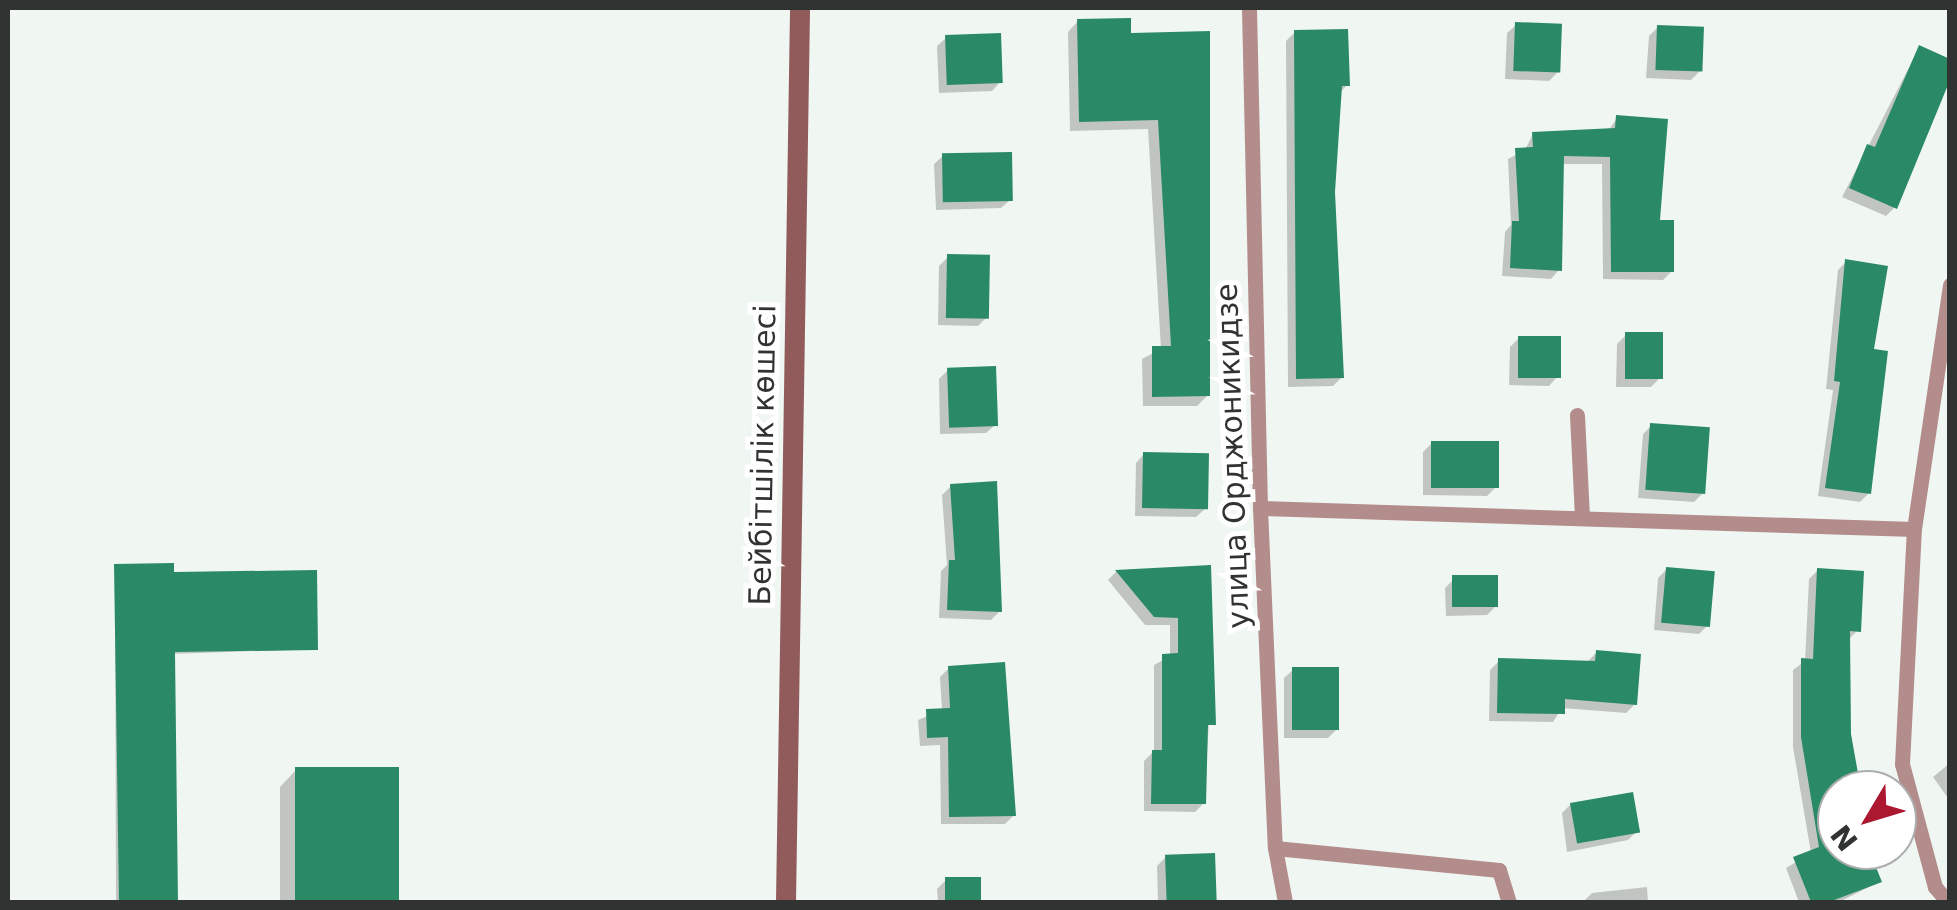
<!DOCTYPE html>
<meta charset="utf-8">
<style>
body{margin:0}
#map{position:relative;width:1957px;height:910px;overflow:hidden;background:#f0f7f3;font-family:"DejaVu Sans",sans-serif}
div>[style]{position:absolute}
.shadow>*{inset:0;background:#0003}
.building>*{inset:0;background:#2a8a65;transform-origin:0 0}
.lane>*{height:15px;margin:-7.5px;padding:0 7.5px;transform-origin:7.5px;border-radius:7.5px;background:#b38d8c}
.secondary>*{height:20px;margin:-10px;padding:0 10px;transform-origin:10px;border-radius:10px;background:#915b5b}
span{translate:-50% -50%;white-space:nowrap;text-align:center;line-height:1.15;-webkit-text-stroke:10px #fff;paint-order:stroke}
.street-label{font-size:30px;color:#303332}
.frame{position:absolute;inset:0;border:10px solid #303332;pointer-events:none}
.north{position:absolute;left:1817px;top:770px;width:100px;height:100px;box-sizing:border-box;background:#fff;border:2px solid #acadad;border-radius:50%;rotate:232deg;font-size:28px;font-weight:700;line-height:40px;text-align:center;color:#303332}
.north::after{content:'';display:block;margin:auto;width:35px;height:45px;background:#ad1831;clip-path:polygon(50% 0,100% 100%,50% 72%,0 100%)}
</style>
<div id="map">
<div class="shadow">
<div style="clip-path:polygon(1078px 21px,1129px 36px,1207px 33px,1208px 395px,1197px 406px,1143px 406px,1142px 359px,1161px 349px,1148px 129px,1070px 131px,1068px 32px)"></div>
<div style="clip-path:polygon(1516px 25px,1558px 72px,1549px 81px,1505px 79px,1507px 33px)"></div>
<div style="clip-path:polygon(1658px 27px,1700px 71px,1691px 80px,1646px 78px,1649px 36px)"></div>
<div style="clip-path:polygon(1295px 32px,1347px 85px,1339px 94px,1333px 192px,1341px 378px,1333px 386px,1288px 387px,1286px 41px)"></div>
<div style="clip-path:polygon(946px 38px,1000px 82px,992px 91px,939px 93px,937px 46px)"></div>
<div style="clip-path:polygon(1919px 48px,1895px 207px,1886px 216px,1842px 197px)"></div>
<div style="clip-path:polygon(1617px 118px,1672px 271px,1663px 280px,1603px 279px,1602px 164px,1561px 164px,1559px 270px,1551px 279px,1502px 276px,1505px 232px,1511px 225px,1508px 159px,1525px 150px,1533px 134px,1608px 131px)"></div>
<div style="clip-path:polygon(943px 156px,1010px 200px,1001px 208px,936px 210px,934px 164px)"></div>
<div style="clip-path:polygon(948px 257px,987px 317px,978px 326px,938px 325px,939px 266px)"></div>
<div style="clip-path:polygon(1846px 262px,1871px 351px,1869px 493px,1860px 502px,1818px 496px,1833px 390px,1826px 389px,1838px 270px)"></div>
<div style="clip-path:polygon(1626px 335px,1660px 378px,1651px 387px,1616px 387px,1617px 344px)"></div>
<div style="clip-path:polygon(1519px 338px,1557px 377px,1549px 386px,1509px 385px,1510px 347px)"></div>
<div style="clip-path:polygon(948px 370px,995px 425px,986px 433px,940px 434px,939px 379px)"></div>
<div style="clip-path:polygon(1651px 426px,1703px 493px,1694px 502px,1638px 498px,1643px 434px)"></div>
<div style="clip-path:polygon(1432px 443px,1496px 487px,1487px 496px,1423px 495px,1423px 452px)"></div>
<div style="clip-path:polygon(1144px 454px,1205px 509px,1196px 517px,1135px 516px,1136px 463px)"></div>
<div style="clip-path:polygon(951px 486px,1000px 611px,991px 620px,939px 618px,941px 571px,947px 565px,942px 495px)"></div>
<div style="clip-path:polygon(115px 566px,315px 649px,172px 654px,176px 902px,116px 902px)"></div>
<div style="clip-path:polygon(1208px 568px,1213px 655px,1204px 803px,1195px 812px,1144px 811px,1144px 761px,1154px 751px,1154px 665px,1170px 656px,1170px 625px,1145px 625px,1108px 580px,1116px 572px)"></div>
<div style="clip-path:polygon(1667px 569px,1708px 625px,1699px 634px,1654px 630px,1658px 578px)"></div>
<div style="clip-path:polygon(1818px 570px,1858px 630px,1849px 639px,1848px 734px,1858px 790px,1837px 790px,1837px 850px,1867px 850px,1879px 882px,1839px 902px,1799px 902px,1786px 868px,1811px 853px,1793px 747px,1793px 670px,1805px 661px,1809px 579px)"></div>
<div style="clip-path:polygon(1454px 579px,1496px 606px,1487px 615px,1446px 616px,1445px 588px)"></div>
<div style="clip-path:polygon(1596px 653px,1635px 704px,1626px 713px,1562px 708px,1553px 722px,1489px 721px,1490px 670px,1499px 661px,1588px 661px)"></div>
<div style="clip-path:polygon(949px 668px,1014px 815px,1005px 824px,941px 824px,940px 745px,920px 746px,918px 720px,942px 710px,940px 677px)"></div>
<div style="clip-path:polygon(1293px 670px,1337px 729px,1328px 738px,1284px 738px,1284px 678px)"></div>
<div style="clip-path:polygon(1950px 763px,1950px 801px,1933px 777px)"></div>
<div style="clip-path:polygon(296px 770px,396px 770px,397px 902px,280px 902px,280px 787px)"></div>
<div style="clip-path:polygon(1571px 804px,1637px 831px,1628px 840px,1567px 852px,1562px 813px)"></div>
<div style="clip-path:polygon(1213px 856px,1215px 902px,1158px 902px,1157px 866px,1166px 857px)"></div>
<div style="clip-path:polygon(978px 879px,979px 902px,938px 902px,937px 889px,946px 880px)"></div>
<div style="clip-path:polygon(1647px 887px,1648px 902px,1583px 902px,1592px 893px)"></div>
</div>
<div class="building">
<div style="clip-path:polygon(1131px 18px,1131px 33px,1210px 31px,1210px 396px,1152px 397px,1152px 346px,1171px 346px,1158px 120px,1079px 122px,1077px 19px)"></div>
<div style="left:1515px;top:22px;width:47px;height:49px;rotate:2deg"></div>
<div style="left:1657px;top:25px;width:47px;height:45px;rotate:2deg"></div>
<div style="clip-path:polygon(1348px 29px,1350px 86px,1342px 86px,1335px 192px,1344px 378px,1296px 379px,1294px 30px)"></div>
<div style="left:1001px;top:33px;width:50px;height:56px;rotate:88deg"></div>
<div style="clip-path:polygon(1919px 45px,1950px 59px,1950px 80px,1897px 209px,1849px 188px,1867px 144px,1875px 147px)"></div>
<div style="clip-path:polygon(1616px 115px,1668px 119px,1660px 220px,1674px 220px,1674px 272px,1611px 272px,1610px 157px,1564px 156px,1562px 271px,1510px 268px,1512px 221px,1519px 221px,1515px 148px,1533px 147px,1532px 132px,1615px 128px)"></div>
<div style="left:1012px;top:152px;width:49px;height:70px;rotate:89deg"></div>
<div style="left:947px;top:254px;width:43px;height:64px;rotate:1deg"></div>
<div style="clip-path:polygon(1845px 259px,1888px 266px,1874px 349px,1888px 351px,1871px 494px,1825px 488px,1840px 382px,1834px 381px)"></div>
<div style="left:1625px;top:332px;width:38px;height:47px"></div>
<div style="left:1518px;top:336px;width:43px;height:42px"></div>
<div style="left:996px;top:366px;width:60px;height:49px;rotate:88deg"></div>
<div style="left:1650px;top:423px;width:60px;height:67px;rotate:4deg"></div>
<div style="left:1431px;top:441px;width:68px;height:47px"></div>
<div style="left:1143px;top:452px;width:66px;height:56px;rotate:1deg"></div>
<div style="clip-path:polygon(997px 481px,1002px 612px,947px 610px,949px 560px,955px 560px,950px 484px)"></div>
<div style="clip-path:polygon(174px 563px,174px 572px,317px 570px,318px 650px,175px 652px,178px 902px,119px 902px,114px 564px)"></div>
<div style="clip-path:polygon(1211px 565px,1216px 725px,1208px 725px,1206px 804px,1151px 804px,1152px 750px,1162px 750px,1162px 654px,1178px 653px,1178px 618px,1154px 617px,1115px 570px)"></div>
<div style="left:1666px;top:567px;width:49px;height:56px;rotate:5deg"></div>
<div style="clip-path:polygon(1817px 568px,1864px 571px,1861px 632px,1850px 631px,1851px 734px,1861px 790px,1837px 790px,1837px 850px,1869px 850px,1882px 882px,1829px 902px,1811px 902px,1793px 857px,1819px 847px,1801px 737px,1801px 658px,1813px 659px)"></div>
<div style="left:1498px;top:575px;width:32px;height:46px;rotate:90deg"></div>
<div style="clip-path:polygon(1596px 650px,1641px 654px,1637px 705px,1565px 699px,1565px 714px,1497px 713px,1498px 658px,1595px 661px)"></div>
<div style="clip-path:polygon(1005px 662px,1016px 816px,949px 817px,948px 737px,927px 738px,926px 709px,950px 708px,948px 666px)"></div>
<div style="left:1292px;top:667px;width:47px;height:63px"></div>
<div style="left:399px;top:767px;width:135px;height:104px;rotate:90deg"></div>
<div style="left:1633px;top:792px;width:41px;height:64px;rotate:80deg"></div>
<div style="left:1215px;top:853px;width:49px;height:50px;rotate:88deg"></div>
<div style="left:945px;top:877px;width:36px;height:25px"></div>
</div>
<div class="lane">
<div style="left:1249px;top:8px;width:500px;rotate:88.74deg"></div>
<div style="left:1260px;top:508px;width:340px;rotate:87.5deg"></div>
<div style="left:1275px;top:848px;width:55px;rotate:79.5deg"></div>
<div style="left:1577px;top:415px;width:103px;rotate:87.2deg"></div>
<div style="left:1260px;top:508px;width:654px;rotate:1.84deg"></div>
<div style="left:1275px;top:848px;width:225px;rotate:5.6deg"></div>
<div style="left:1499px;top:870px;width:34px;rotate:73deg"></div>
<div style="left:1948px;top:902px;width:20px;rotate:-131deg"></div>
<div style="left:1935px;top:887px;width:127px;rotate:-105deg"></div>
<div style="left:1902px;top:764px;width:235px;rotate:-87.1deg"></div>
<div style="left:1914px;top:529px;width:247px;rotate:-81.6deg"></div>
</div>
<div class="secondary">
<div style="left:786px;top:902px;width:894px;rotate:-89.1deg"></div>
</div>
<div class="street-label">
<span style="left:763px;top:455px;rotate:-89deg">Бейбітшілік көшесі</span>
<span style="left:1233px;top:456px;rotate:-92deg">улица Орджоникидзе</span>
</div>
<div class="frame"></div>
<div class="north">N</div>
</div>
